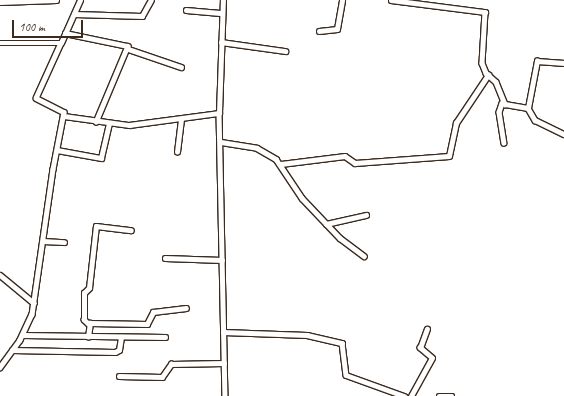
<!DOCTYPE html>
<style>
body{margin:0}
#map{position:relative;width:564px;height:396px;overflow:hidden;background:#fff;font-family:Caveat,sans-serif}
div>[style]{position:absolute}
.roads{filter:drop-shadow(1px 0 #3b2a1e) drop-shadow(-1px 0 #3b2a1e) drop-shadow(0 1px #3b2a1e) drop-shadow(0 -1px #3b2a1e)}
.street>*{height:4.5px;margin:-2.25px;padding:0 2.25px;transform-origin:2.25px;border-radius:2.25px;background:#fff}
span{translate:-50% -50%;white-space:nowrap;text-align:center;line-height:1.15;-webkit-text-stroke:3px #fff;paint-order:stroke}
.scale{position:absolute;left:12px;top:20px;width:71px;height:18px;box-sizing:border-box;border:2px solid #3b2a1e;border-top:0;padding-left:5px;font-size:12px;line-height:14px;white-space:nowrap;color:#3b2a1e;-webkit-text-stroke:3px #fff;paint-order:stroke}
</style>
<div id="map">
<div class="roads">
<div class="street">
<div style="left:391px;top:0;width:95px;rotate:7.3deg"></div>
<div style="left:485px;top:12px;width:51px;rotate:93.4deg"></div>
<div style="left:482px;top:63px;width:11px;rotate:68deg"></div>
<div style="left:486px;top:73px;width:13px;rotate:42deg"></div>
<div style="left:496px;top:82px;width:24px;rotate:68deg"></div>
<div style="left:505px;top:104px;width:23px;rotate:10deg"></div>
<div style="left:528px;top:108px;width:48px;rotate:-79.2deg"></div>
<div style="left:537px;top:61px;width:27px;rotate:4deg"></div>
<div style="left:0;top:2px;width:56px;rotate:-2deg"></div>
<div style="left:186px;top:10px;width:34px;rotate:5deg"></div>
<div style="left:74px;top:14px;width:68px;rotate:1.7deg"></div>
<div style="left:142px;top:16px;width:18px;rotate:-61deg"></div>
<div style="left:319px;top:31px;width:18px;rotate:-6deg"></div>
<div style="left:337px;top:29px;width:29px;rotate:-80deg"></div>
<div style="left:65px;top:33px;width:64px;rotate:11.7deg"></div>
<div style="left:128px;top:46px;width:82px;rotate:112.8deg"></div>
<div style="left:221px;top:42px;width:65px;rotate:8deg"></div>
<div style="left:0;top:43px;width:61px"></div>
<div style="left:61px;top:43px;width:60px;rotate:114.4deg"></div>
<div style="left:36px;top:98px;width:31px;rotate:27deg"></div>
<div style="left:64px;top:112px;width:58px;rotate:100.9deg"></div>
<div style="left:53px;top:169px;width:147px;rotate:98.2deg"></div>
<div style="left:32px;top:314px;width:29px;rotate:115deg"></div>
<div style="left:20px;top:340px;width:34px;rotate:126deg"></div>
<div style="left:61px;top:43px;width:47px;rotate:-66.2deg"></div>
<div style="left:128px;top:49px;width:56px;rotate:18.8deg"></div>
<div style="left:502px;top:103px;width:9px;rotate:108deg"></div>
<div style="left:499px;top:112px;width:31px;rotate:81deg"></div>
<div style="left:528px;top:108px;width:14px;rotate:60deg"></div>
<div style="left:535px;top:120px;width:32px;rotate:26deg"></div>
<div style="left:219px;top:113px;width:283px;rotate:88.8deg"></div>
<div style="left:64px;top:116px;width:66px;rotate:7.9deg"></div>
<div style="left:129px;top:125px;width:91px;rotate:-7.6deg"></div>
<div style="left:219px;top:113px;width:113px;rotate:-88deg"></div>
<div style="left:221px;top:142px;width:36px;rotate:9deg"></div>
<div style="left:257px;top:148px;width:22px;rotate:30deg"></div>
<div style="left:276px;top:159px;width:47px;rotate:56.3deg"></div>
<div style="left:302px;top:198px;width:55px;rotate:46.5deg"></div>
<div style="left:340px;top:238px;width:30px;rotate:37deg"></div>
<div style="left:57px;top:150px;width:45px;rotate:10.3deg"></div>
<div style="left:101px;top:158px;width:35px;rotate:-77deg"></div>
<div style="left:177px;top:152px;width:32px;rotate:-83deg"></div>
<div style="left:281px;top:164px;width:64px;rotate:-7.1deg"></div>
<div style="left:345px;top:156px;width:12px;rotate:35deg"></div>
<div style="left:355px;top:163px;width:94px;rotate:-4.3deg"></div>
<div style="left:449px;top:156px;width:34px;rotate:-78deg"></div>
<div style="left:456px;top:123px;width:58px;rotate:-56.3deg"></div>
<div style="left:326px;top:224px;width:41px;rotate:-12.7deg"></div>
<div style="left:43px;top:241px;width:21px;rotate:3deg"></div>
<div style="left:165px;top:258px;width:57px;rotate:2deg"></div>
<div style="left:0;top:275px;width:44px;rotate:39.5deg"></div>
<div style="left:88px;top:324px;width:6px;rotate:-135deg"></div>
<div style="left:84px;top:320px;width:27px;rotate:-90deg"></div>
<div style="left:84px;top:293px;width:7px;rotate:-45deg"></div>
<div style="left:89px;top:288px;width:62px;rotate:-83.6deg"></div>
<div style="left:96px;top:226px;width:35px;rotate:7deg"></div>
<div style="left:223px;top:332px;width:84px;rotate:2deg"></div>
<div style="left:307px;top:335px;width:36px;rotate:13deg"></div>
<div style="left:342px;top:343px;width:32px;rotate:83deg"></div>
<div style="left:346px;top:375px;width:62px;rotate:19.9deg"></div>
<div style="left:23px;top:335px;width:142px;rotate:0.8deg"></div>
<div style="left:88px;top:337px;width:14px;rotate:-82deg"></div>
<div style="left:90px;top:323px;width:57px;rotate:1deg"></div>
<div style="left:147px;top:324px;width:13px;rotate:-63deg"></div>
<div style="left:153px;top:312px;width:33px;rotate:-7deg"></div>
<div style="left:12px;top:350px;width:103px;rotate:1.1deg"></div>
<div style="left:115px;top:352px;width:4px;rotate:-27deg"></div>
<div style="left:119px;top:350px;width:13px;rotate:-81deg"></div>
<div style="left:119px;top:376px;width:43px;rotate:1.3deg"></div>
<div style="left:162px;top:377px;width:16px;rotate:-55deg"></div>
<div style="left:171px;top:364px;width:53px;rotate:-1.1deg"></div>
<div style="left:411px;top:396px;width:43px;rotate:-61.1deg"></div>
<div style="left:432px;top:358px;width:16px;rotate:-140deg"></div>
<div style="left:420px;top:348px;width:20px;rotate:-70deg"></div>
<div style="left:439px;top:396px;width:13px"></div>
</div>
</div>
<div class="scale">100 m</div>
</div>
